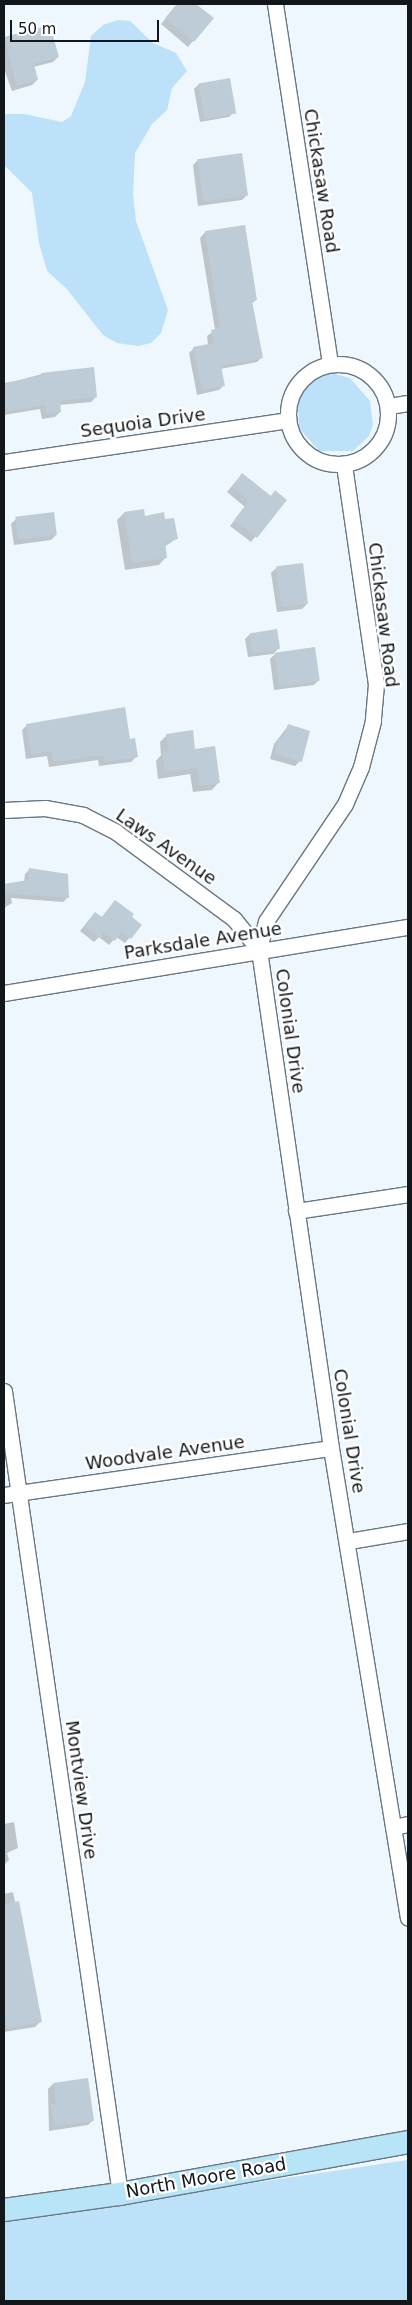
<!DOCTYPE html>
<style>
body{margin:0}
#map{position:relative;width:412px;height:2305px;overflow:hidden;background:#edf7fd;font-family:"DejaVu Sans",sans-serif}
div>[style]{position:absolute}
.green>*{inset:0;background:#bce1f8}
.shadow>*{inset:0;background:#0003}
.building>*{inset:0;background:#bdccd6;transform-origin:0 0}
.roads{filter:drop-shadow(1px 0 #697781) drop-shadow(-1px 0 #697781) drop-shadow(0 1px #697781) drop-shadow(0 -1px #697781)}
.minor>*{height:15px;margin:-7.5px;padding:0 7.5px;transform-origin:7.5px;border-radius:7.5px;background:#fff}
.minor>.ring{margin:-7.5px;padding:0;box-sizing:content-box;background:none;border:15px solid #fff;border-radius:50%}
.secondary>*{height:22px;margin:-11px;padding:0 11px;transform-origin:11px;border-radius:11px;background:#b8e4f7}
span{translate:-50% -50%;white-space:nowrap;text-align:center;line-height:1.15;-webkit-text-stroke:4.5px #fff;paint-order:stroke}
.street-label{font-size:18px;color:#12171b}
.frame{position:absolute;inset:0;border:5px solid #12171b;pointer-events:none}
.scale{position:absolute;left:10px;top:20px;width:149px;height:22px;box-sizing:border-box;border:2px solid #12171b;border-top:0;padding-left:6px;font-size:15px;line-height:18px;white-space:nowrap;color:#12171b;-webkit-text-stroke:4px #fff;paint-order:stroke}
</style>
<div id="map">
<div class="green">
<div style="clip-path:polygon(118px 20px,130px 21px,153px 43px,176px 53px,187px 71px,172px 88px,167px 110px,152px 124px,135px 153px,133px 194px,136px 221px,168px 310px,161px 333px,151px 343px,138px 346px,117px 343px,103px 335px,66px 288px,47px 271px,39px 243px,32px 193px,4px 165px,4px 114px,24px 114px,62px 122px,71px 116px,85px 82px,91px 36px,103px 25px)"></div>
<div style="clip-path:polygon(331px 373px,350px 378px,370px 401px,373px 425px,369px 436px,353px 451px,319px 451px,299px 428px,298px 404px,301px 393px,312px 380px)"></div>
<div style="clip-path:polygon(408px 2160px,408px 2301px,4px 2301px,4px 2220px)"></div>
</div>
<div class="shadow">
<div style="clip-path:polygon(178px 4px,194px 4px,212px 18px,188px 47px,161px 24px)"></div>
<div style="clip-path:polygon(50px 26px,58px 57px,53px 62px,33px 67px,37px 80px,32px 85px,12px 91px,4px 69px,4px 38px)"></div>
<div style="clip-path:polygon(199px 84px,234px 112px,229px 117px,200px 122px,194px 89px)"></div>
<div style="clip-path:polygon(198px 160px,247px 195px,242px 200px,198px 206px,193px 165px)"></div>
<div style="clip-path:polygon(205px 232px,256px 300px,251px 304px,262px 357px,257px 362px,220px 369px,224px 385px,219px 390px,197px 395px,189px 353px,194px 348px,208px 345px,207px 336px,215px 330px,200px 238px)"></div>
<div style="clip-path:polygon(42px 374px,96px 397px,91px 402px,59px 405px,60px 412px,55px 417px,42px 419px,40px 409px,4px 415px,4px 384px)"></div>
<div style="clip-path:polygon(237px 480px,270px 497px,275px 492px,285px 500px,251px 542px,230px 526px,245px 507px,227px 492px)"></div>
<div style="clip-path:polygon(124px 513px,164px 520px,176px 539px,164px 547px,166px 557px,159px 565px,125px 570px,117px 520px)"></div>
<div style="clip-path:polygon(16px 519px,56px 535px,51px 540px,14px 545px,11px 524px)"></div>
<div style="clip-path:polygon(276px 568px,307px 604px,302px 609px,277px 612px,271px 573px)"></div>
<div style="clip-path:polygon(250px 634px,278px 649px,273px 654px,248px 657px,245px 639px)"></div>
<div style="clip-path:polygon(275px 654px,319px 680px,314px 685px,274px 690px,270px 659px)"></div>
<div style="clip-path:polygon(27px 725px,129px 740px,136px 757px,131px 762px,99px 766px,98px 760px,49px 767px,47px 756px,26px 759px,22px 730px)"></div>
<div style="clip-path:polygon(288px 726px,300px 761px,295px 766px,270px 759px,274px 744px)"></div>
<div style="clip-path:polygon(167px 735px,194px 750px,219px 782px,212px 790px,193px 792px,190px 774px,158px 779px,156px 761px,161px 755px,160px 742px)"></div>
<div style="clip-path:polygon(30px 869px,68px 897px,63px 902px,11px 898px,12px 903px,4px 908px,4px 885px,24px 882px,25px 874px)"></div>
<div style="clip-path:polygon(115px 901px,140px 925px,125px 943px,116px 937px,109px 945px,99px 937px,94px 942px,80px 931px,95px 913px,101px 918px)"></div>
<div style="clip-path:polygon(14px 1822px,18px 1848px,7px 1853px,9px 1860px,4px 1865px,4px 1824px)"></div>
<div style="clip-path:polygon(13px 1892px,40px 2022px,35px 2027px,4px 2032px,4px 1894px)"></div>
<div style="clip-path:polygon(87px 2080px,93px 2120px,88px 2125px,49px 2131px,48px 2089px,53px 2084px)"></div>
</div>
<div class="building">
<div style="clip-path:polygon(177px 4px,196px 4px,214px 18px,194px 42px,165px 18px)"></div>
<div style="clip-path:polygon(50px 25px,59px 57px,34px 64px,38px 80px,17px 86px,4px 37px)"></div>
<div style="left:230px;top:78px;width:36px;height:32px;rotate:80deg"></div>
<div style="left:242px;top:153px;width:43px;height:45px;rotate:82deg"></div>
<div style="clip-path:polygon(245px 225px,257px 300px,252px 301px,263px 358px,221px 366px,225px 386px,202px 390px,193px 347px,214px 343px,211px 330px,220px 328px,205px 231px)"></div>
<div style="clip-path:polygon(94px 367px,97px 397px,60px 401px,61px 412px,46px 414px,45px 405px,4px 412px,4px 383px,42px 376px,41px 373px)"></div>
<div style="clip-path:polygon(242px 473px,271px 496px,275px 490px,287px 500px,257px 538px,234px 520px,249px 501px,232px 487px)"></div>
<div style="clip-path:polygon(144px 509px,145px 516px,164px 512px,165px 519px,174px 518px,178px 539px,165px 542px,167px 558px,132px 563px,124px 512px)"></div>
<div style="left:54px;top:512px;width:23px;height:39px;rotate:83deg"></div>
<div style="left:303px;top:563px;width:41px;height:27px;rotate:83deg"></div>
<div style="left:277px;top:629px;width:20px;height:28px;rotate:81deg"></div>
<div style="left:315px;top:647px;width:34px;height:41px;rotate:82deg"></div>
<div style="clip-path:polygon(125px 707px,130px 739px,135px 738px,138px 757px,104px 762px,103px 755px,53px 762px,52px 751px,31px 754px,26px 724px)"></div>
<div style="clip-path:polygon(288px 724px,310px 731px,302px 762px,274px 754px,279px 737px,283px 739px)"></div>
<div style="clip-path:polygon(193px 730px,195px 749px,215px 746px,220px 783px,200px 786px,197px 768px,165px 772px,162px 752px,169px 751px,166px 734px)"></div>
<div style="clip-path:polygon(29px 868px,68px 874px,69px 898px,4px 893px,4px 884px,28px 880px)"></div>
<div style="clip-path:polygon(115px 900px,134px 914px,132px 917px,142px 925px,131px 939px,121px 932px,115px 941px,104px 932px,100px 938px,84px 926px,95px 912px,102px 917px)"></div>
<div style="clip-path:polygon(19px 1901px,42px 2022px,7px 2028px,4px 2011px,4px 1904px)"></div>
<div style="clip-path:polygon(88px 2078px,94px 2121px,54px 2126px,51px 2104px,56px 2104px,53px 2083px)"></div>
</div>
<div class="roads">
<div class="minor">
<div style="left:275px;top:4px;width:363px;rotate:81.3deg"></div>
<div class="ring" style="left:288px;top:364px;width:85px;height:85px"></div>
<div style="left:389px;top:406px;width:19px;rotate:-9deg"></div>
<div style="left:4px;top:462px;width:287px;rotate:-8.4deg"></div>
<div style="left:344px;top:465px;width:221px;rotate:81.7deg"></div>
<div style="left:376px;top:684px;width:37px;rotate:95deg"></div>
<div style="left:373px;top:721px;width:48px;rotate:104.6deg"></div>
<div style="left:361px;top:767px;width:40px;rotate:113.4deg"></div>
<div style="left:345px;top:804px;width:141px;rotate:124deg"></div>
<div style="left:266px;top:921px;width:30px;rotate:104deg"></div>
<div style="left:259px;top:950px;width:503px;rotate:81.77deg"></div>
<div style="left:331px;top:1448px;width:476px;rotate:80.7deg"></div>
<div style="left:4px;top:810px;width:41px;rotate:-2.8deg"></div>
<div style="left:45px;top:808px;width:39px;rotate:10deg"></div>
<div style="left:83px;top:815px;width:37px;rotate:27deg"></div>
<div style="left:116px;top:832px;width:147px;rotate:36.4deg"></div>
<div style="left:234px;top:919px;width:40px;rotate:51deg"></div>
<div style="left:4px;top:993px;width:409px;rotate:-9.3deg"></div>
<div style="left:296px;top:1211px;width:113px;rotate:-8.6deg"></div>
<div style="left:4px;top:1391px;width:811px;rotate:81.78deg"></div>
<div style="left:4px;top:1495px;width:330px;rotate:-8.2deg"></div>
<div style="left:349px;top:1541px;width:60px;rotate:-9.6deg"></div>
<div style="left:393px;top:1827px;width:15px;rotate:-11deg"></div>
</div>
<div class="secondary">
<div style="left:4px;top:2210px;width:117px;rotate:-7.9deg"></div>
<div style="left:120px;top:2194px;width:293px;rotate:-10.2deg"></div>
</div>
</div>
<div class="street-label">
<span style="left:321px;top:181px;rotate:81deg">Chickasaw Road</span>
<span style="left:143px;top:423px;rotate:-8deg">Sequoia Drive</span>
<span style="left:383px;top:615px;rotate:83deg">Chickasaw Road</span>
<span style="left:166px;top:847px;rotate:35deg">Laws Avenue</span>
<span style="left:203px;top:941px;rotate:-9deg">Parksdale Avenue</span>
<span style="left:290px;top:1031px;rotate:82deg">Colonial Drive</span>
<span style="left:349px;top:1431px;rotate:81deg">Colonial Drive</span>
<span style="left:165px;top:1453px;rotate:-8deg">Woodvale Avenue</span>
<span style="left:81px;top:1790px;rotate:82deg">Montview Drive</span>
<span style="left:206px;top:2178px;rotate:-10deg">North Moore Road</span>
</div>
<div class="frame"></div>
<div class="scale">50 m</div>
</div>
